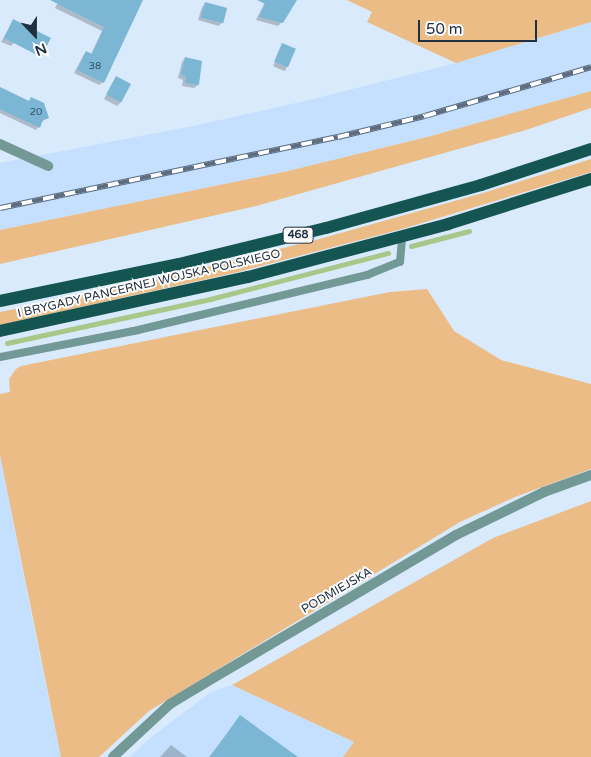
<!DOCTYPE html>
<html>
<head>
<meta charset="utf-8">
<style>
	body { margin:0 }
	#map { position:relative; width:591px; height:757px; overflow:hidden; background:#d9eafc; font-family:"Varela Round",sans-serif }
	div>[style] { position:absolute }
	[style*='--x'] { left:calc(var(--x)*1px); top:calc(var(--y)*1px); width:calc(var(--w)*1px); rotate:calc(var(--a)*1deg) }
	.built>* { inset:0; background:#c4e0fe }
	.green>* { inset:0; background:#ebbc86 }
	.shadow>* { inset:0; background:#0003; transform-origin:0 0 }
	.stream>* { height:5px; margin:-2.5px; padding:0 2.5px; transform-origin:2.5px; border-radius:2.5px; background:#a7c889 }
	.building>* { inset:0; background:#7bb7d5; transform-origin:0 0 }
	.lane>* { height:8px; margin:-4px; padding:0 4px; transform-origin:4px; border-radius:4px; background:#739996 }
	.street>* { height:10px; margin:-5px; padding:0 5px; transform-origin:5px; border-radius:5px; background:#739996 }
	.primary>* { height:12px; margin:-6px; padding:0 6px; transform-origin:6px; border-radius:6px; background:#145552 }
	.rail>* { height:5.5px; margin-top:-2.75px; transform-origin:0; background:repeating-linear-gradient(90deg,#fff 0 11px,#5d6d7f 0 22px); box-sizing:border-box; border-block:1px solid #5d6d7f }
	span { translate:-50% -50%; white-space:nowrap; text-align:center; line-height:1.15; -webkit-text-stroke:4px #fff; paint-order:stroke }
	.number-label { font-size:10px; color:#375266 }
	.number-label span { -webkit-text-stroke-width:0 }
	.shield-label span { padding:1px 4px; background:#fff; border:1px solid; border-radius:4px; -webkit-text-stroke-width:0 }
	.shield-label { font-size:11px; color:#203041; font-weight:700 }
	.street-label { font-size:12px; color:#203041 }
	.north { position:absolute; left:10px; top:10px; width:50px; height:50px; -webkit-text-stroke:4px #fff; paint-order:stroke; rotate:158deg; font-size:14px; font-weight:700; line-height:20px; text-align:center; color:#203041 }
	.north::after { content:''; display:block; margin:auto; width:18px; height:22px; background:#203041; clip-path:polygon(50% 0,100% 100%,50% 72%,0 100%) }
	.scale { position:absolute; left:418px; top:20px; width:119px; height:22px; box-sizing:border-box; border:2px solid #203041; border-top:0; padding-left:6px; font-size:15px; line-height:18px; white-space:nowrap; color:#203041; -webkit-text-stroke:4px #fff; paint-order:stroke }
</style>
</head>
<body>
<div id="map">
	<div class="built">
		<i style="clip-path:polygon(591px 22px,591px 91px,431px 136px,288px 171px,0 230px,0 163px,193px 126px,305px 101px,456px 63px)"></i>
		<i style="clip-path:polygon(0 455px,34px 628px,61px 757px,0 757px)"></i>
		<i style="clip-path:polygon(232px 685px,354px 742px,343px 757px,130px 757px,150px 738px,211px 692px)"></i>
	</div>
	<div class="green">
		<i style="clip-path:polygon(347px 0,591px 0,591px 22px,456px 63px,367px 22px,372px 12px)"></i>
		<i style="clip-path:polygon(591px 91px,591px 108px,526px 130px,256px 206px,0 264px,0 230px,288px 171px,431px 136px)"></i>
		<i style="clip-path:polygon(591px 159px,591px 172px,402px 229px,234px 273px,0 325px,0 312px,146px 282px,316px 240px,483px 193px)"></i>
		<i style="clip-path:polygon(427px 289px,454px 331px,501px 360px,591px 384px,591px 469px,515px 497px,460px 522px,149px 711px,99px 757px,61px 757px,0 455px,0 394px,10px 392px,9px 379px,16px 369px,21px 366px,390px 292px)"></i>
		<i style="clip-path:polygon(591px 501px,591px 757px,343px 757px,354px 742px,232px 685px,493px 538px)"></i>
	</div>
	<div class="shadow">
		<i style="clip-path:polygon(59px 0,136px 0,103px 82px,99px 85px,74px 73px,83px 56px,86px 52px,91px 54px,102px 31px,55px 8px)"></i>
		<i style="clip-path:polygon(266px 0,287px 0,282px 22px,278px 26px,256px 20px)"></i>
		<i style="clip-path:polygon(206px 3px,222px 22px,219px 26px,198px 20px,202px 7px)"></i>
		<i style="clip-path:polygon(13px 21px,15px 42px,11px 46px,1px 42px)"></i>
		<i style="left:282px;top:45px;width:13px;height:23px;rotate:23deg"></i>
		<i style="clip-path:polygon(185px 58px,198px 85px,194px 88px,182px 86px,183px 80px,178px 78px,182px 62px)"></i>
		<i style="clip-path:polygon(116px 78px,121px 102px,117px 106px,104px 99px)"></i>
		<i style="clip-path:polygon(0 88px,28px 102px,32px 98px,48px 118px,41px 122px,36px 130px,0 113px)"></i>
		<i style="clip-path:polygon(240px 717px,296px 757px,209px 757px)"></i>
		<i style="clip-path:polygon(171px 745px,187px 757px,160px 757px)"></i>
	</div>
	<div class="stream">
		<i style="--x:411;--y:246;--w:60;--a:-14.5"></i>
		<i style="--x:7;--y:343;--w:208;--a:-12.2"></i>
		<i style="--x:210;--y:299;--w:184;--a:-14.5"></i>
	</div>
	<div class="building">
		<i style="clip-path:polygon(50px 0,143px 0,104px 83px,77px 70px,86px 51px,92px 54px,104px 27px)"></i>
		<i style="clip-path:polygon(257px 0,297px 0,283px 23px,259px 17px,265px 4px)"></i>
		<i style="left:205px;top:2px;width:23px;height:16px;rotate:15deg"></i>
		<i style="clip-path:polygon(13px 19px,51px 38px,43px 53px,37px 50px,35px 54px,4px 38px)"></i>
		<i style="left:282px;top:43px;width:15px;height:20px;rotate:23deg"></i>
		<i style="clip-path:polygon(185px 57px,202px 61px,199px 85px,185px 83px,186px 76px,181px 75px)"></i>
		<i style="left:116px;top:76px;width:17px;height:21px;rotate:28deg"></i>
		<i style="clip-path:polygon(0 87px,29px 101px,31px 97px,44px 103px,49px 118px,43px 120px,40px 128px,0 109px)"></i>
		<i style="clip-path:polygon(240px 715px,298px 757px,210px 757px)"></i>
	</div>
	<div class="lane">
		<i style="--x:0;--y:357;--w:136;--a:-11"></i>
		<i style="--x:134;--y:331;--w:240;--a:-13.5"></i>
		<i style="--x:367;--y:275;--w:35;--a:-22"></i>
		<i style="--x:400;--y:262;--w:25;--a:-85"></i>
	</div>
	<div class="street">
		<i style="--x:0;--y:144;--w:53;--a:24.6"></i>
		<i style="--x:113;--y:757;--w:78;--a:-42.9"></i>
		<i style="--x:170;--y:704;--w:52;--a:-31"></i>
		<i style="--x:215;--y:677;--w:280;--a:-30.5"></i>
		<i style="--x:456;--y:535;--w:98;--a:-26"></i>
		<i style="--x:544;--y:492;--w:50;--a:-19.9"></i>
	</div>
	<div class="primary">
		<i style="--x:0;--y:301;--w:183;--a:-11.7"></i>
		<i style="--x:179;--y:264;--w:151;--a:-13.8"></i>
		<i style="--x:326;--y:228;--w:161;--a:-15.5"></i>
		<i style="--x:481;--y:185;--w:116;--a:-18.1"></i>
		<i style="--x:0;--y:331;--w:254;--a:-12.3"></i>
		<i style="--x:248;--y:277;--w:207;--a:-14.8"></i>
		<i style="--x:448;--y:224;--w:150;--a:-17.5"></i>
	</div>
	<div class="rail">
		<i style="--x:0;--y:208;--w:345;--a:-11.9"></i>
		<i style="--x:338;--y:137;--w:89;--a:-13.6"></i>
		<i style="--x:425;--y:116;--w:173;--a:-16.4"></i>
	</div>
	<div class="number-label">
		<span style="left:95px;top:67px">38</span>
		<span style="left:36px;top:113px">20</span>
	</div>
	<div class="shield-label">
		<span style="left:298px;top:235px">468</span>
	</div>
	<div class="street-label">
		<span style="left:149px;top:284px;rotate:-13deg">I BRYGADY PANCERNEJ WOJSKA POLSKIEGO</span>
		<span style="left:337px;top:591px;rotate:-30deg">PODMIEJSKA</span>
	</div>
	<div class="north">N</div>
	<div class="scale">50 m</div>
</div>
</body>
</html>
